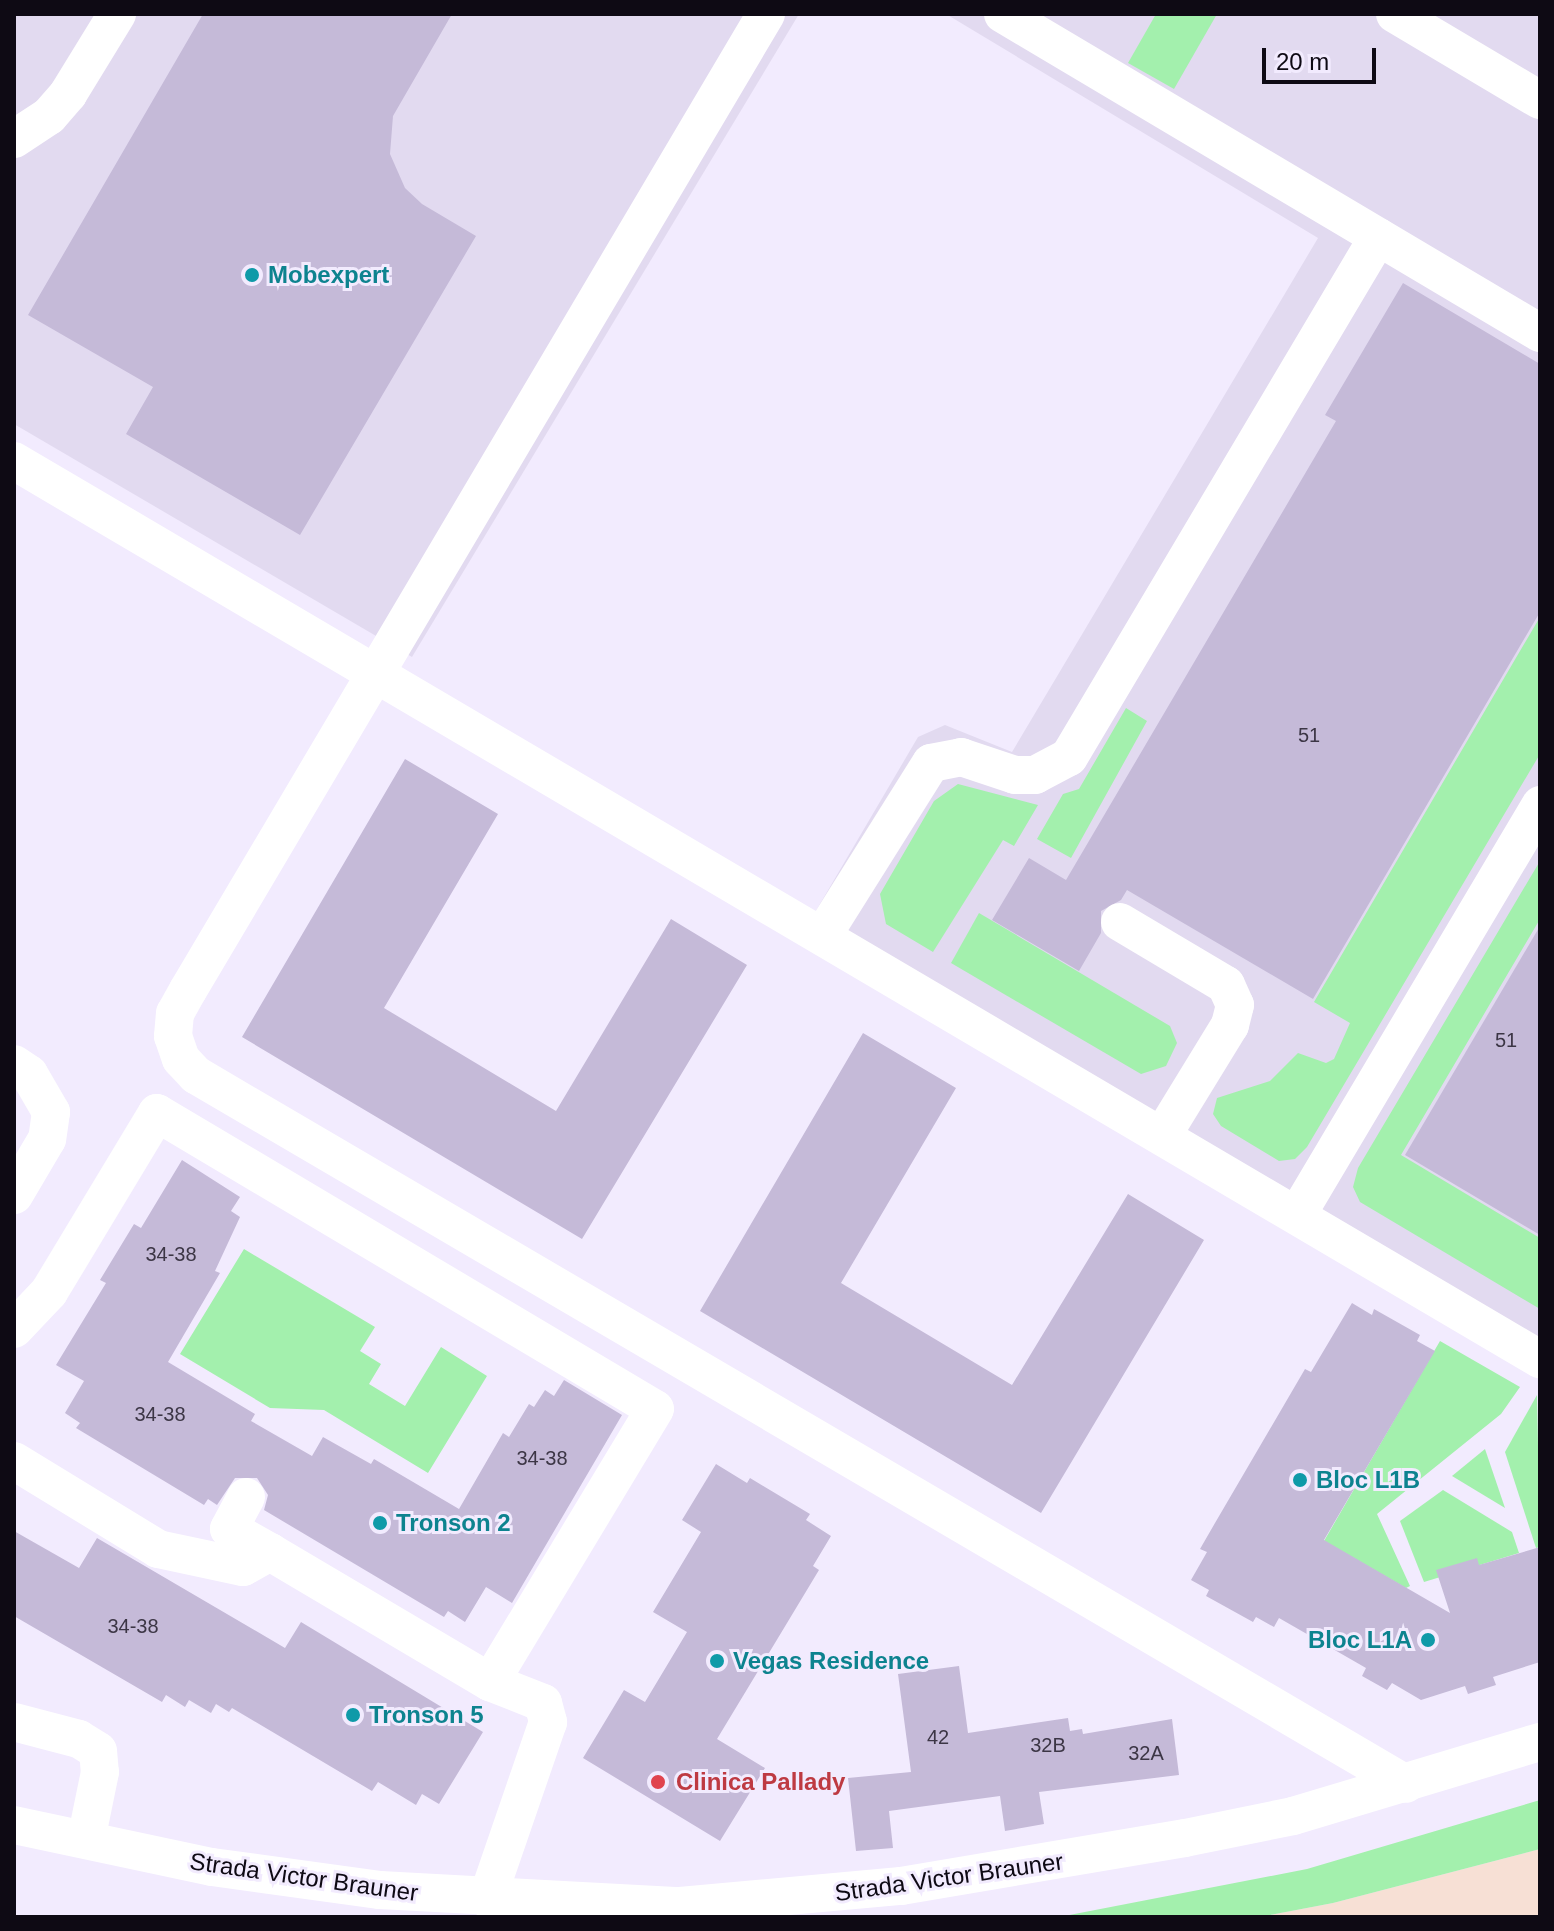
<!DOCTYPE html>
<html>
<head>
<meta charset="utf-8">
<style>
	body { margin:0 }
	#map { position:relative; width:1554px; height:1931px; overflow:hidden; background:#f2ebfe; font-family:Helvetica,sans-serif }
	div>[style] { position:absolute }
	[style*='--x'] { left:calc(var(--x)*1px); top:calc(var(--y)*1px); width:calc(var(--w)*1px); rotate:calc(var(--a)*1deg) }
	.built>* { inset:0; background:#e2daf0 }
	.industrial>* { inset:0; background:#f7e0d5 }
	.green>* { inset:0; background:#a3f0ad }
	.building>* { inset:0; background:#c5bad8 }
	.minor>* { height:38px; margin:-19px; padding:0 19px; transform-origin:19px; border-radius:19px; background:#fff }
	.dots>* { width:22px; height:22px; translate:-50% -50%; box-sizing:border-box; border:4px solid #f2ebfe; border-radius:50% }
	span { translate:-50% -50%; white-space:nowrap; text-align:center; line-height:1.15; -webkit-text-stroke:6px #f2ebfe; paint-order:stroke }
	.number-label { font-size:20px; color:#3c3645 }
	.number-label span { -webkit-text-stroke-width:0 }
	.culture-label { font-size:24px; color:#0d838f; font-weight:700 }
	.left { translate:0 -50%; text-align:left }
	.right { translate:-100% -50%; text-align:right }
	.health-label { font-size:24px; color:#be3a42; font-weight:700 }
	.street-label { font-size:24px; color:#0e0a14 }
	.frame { position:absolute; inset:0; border:16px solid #0e0a14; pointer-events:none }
	.scale { position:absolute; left:1262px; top:48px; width:114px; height:36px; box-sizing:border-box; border:4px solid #0e0a14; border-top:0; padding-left:10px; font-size:24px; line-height:28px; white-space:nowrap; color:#0e0a14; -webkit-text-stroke:6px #f2ebfe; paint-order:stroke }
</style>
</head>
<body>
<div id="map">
	<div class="built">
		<i style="clip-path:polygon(14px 14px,799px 14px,412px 657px,14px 424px)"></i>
		<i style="clip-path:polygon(946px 14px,1540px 14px,1540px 1359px,807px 926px,918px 737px,945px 725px,1012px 752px,1318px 238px)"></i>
	</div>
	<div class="industrial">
		<i style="clip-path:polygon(1540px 1849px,1540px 1917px,1260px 1917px,1333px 1903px)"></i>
	</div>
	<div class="green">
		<i style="clip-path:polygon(1156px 14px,1217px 14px,1174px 89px,1128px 63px)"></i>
		<i style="clip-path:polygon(1540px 617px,1540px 754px,1307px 1147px,1295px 1159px,1279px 1161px,1221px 1126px,1213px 1114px,1217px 1098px,1270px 1081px,1298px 1053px,1326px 1063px,1334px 1059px,1350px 1023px,1314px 1002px)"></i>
		<i style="clip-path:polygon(1126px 708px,1147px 721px,1071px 858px,1037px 839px,1063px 794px,1079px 789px)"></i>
		<i style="clip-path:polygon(958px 784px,1038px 805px,1014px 846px,1003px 840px,933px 952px,886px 924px,880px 894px,934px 801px)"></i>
		<i style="clip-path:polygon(1540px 861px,1540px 919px,1401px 1155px,1540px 1238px,1540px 1309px,1360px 1202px,1353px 1187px,1358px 1168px)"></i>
		<i style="clip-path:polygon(979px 913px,1170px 1026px,1177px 1043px,1166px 1066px,1141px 1074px,951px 963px)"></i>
		<i style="clip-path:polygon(244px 1249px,375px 1327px,360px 1351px,381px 1364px,369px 1384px,405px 1406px,441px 1347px,487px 1376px,428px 1473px,324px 1410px,270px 1408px,180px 1354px)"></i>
		<i style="clip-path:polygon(1440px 1341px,1520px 1387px,1501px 1414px,1377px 1514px,1410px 1586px,1406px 1588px,1324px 1541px)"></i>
		<i style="clip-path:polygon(1537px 1395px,1540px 1547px,1536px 1548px,1505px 1452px)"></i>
		<i style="clip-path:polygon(1485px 1449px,1505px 1508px,1452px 1476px)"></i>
		<i style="clip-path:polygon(1443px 1490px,1512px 1532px,1519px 1553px,1424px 1582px,1400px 1521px)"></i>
		<i style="clip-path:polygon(1540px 1800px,1540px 1849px,1333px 1903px,1260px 1917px,1059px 1917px,1307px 1869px)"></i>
	</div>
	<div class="building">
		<i style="clip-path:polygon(203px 14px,452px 14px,393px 116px,390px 154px,405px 188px,422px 204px,476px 236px,300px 535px,126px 434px,153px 387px,28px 315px)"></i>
		<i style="clip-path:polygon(1403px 283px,1540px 364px,1540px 612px,1313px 999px,1127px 890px,1121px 900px,1101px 911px,1101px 933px,1079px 971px,992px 920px,1029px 858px,1066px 880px,1336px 421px,1325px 415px)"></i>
		<i style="clip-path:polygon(405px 759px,498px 814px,384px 1008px,556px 1111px,671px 919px,747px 965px,582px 1239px,242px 1037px)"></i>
		<i style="clip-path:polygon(1540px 926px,1540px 1235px,1405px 1155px)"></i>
		<i style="clip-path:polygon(863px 1033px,956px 1088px,841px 1283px,1012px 1385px,1128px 1194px,1204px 1240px,1041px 1513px,700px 1311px)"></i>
		<i style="clip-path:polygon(182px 1160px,240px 1197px,231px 1211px,240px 1217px,215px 1271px,220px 1273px,168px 1362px,255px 1414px,251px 1421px,312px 1456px,323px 1437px,371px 1464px,374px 1459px,459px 1509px,503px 1433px,509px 1437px,529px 1404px,534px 1407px,545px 1390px,554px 1396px,564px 1380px,622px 1415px,512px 1603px,486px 1587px,465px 1622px,448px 1611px,444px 1617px,264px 1510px,268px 1495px,257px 1478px,235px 1478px,217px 1505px,208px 1499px,204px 1505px,76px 1428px,80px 1423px,65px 1413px,84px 1381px,56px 1365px,106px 1283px,100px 1280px,134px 1224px,141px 1228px)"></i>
		<i style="clip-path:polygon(1352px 1303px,1372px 1315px,1374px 1309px,1420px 1335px,1417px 1341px,1435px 1351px,1324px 1540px,1450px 1613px,1436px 1570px,1477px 1558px,1479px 1565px,1540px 1547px,1540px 1662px,1493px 1677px,1496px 1685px,1468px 1694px,1465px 1686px,1421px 1700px,1392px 1683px,1387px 1690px,1362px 1676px,1366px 1668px,1279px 1618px,1274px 1627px,1256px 1617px,1253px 1622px,1206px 1596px,1209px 1590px,1191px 1580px,1207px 1552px,1200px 1549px,1215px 1523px,1305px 1369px,1311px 1372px)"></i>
		<i style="clip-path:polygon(716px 1464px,747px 1483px,750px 1478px,810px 1514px,806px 1520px,831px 1536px,813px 1566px,819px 1570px,717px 1739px,765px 1768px,720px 1841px,583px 1758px,624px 1690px,645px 1702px,687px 1632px,653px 1612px,701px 1532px,682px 1520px)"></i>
		<i style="clip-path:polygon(14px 1531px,79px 1568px,97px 1538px,285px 1648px,301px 1622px,483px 1732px,439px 1804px,422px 1794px,416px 1805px,378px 1782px,372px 1791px,232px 1708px,229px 1712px,216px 1704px,211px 1713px,189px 1700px,185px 1707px,166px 1695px,162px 1702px,14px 1616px)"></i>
		<i style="clip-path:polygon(959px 1666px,968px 1733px,1068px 1718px,1070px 1731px,1082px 1729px,1083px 1734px,1172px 1719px,1179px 1775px,1039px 1792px,1044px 1824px,1005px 1831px,1000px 1796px,889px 1811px,893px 1848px,856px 1851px,848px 1778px,911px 1772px,898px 1674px)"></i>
	</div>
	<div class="minor">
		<i style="--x:766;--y:14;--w:1134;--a:120.63"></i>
		<i style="--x:188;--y:990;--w:26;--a:119"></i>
		<i style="--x:175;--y:1013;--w:23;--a:95"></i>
		<i style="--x:173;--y:1036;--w:24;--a:71"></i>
		<i style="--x:181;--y:1059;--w:22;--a:47"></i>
		<i style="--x:196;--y:1075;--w:1402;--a:30.37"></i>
		<i style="--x:1003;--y:14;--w:625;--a:30.71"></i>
		<i style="--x:1395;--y:14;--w:169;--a:30.7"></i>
		<i style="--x:14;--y:139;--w:42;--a:-33.3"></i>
		<i style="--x:49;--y:116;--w:29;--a:-49"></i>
		<i style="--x:68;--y:94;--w:94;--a:-58.5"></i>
		<i style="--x:14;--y:461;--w:1771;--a:30.48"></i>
		<i style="--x:1120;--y:922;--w:123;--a:30.7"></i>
		<i style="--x:1226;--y:985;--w:22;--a:66"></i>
		<i style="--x:1235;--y:1005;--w:21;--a:104"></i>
		<i style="--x:1230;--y:1025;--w:130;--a:121.5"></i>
		<i style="--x:823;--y:935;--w:203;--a:-57.9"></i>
		<i style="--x:931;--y:763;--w:31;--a:-11"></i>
		<i style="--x:961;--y:757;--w:57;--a:18.4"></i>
		<i style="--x:1015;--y:775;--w:20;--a:0"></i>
		<i style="--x:1035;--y:775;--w:38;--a:-28"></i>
		<i style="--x:1069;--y:757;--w:605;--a:-59.28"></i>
		<i style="--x:14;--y:1064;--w:18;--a:34"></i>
		<i style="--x:29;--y:1074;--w:44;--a:59.9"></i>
		<i style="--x:51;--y:1112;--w:27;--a:98"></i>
		<i style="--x:47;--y:1139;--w:65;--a:120.5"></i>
		<i style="--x:1297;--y:1215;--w:477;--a:-59.3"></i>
		<i style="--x:14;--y:1329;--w:51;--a:-46.6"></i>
		<i style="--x:49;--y:1292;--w:209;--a:-58.9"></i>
		<i style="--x:157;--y:1113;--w:579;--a:30.73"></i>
		<i style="--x:655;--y:1409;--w:319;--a:121.1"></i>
		<i style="--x:490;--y:1682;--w:57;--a:21.6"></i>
		<i style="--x:543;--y:1703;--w:20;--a:75"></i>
		<i style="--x:548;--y:1722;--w:187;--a:109"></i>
		<i style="--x:14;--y:1461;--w:169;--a:31.4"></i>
		<i style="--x:158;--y:1549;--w:87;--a:12"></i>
		<i style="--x:243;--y:1567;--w:31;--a:-29"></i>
		<i style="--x:270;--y:1552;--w:256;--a:30.6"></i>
		<i style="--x:246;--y:1497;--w:36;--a:118"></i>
		<i style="--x:229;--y:1529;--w:47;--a:29.3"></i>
		<i style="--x:14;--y:1722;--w:67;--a:14.7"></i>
		<i style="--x:79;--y:1739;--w:22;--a:32"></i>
		<i style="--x:98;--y:1751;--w:21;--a:85"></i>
		<i style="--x:100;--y:1772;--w:69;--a:101.6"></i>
		<i style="--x:14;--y:1825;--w:202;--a:12"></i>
		<i style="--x:212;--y:1867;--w:170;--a:7.8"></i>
		<i style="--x:380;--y:1890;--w:300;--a:3.1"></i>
		<i style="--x:680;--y:1906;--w:222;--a:-5.2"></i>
		<i style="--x:901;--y:1886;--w:288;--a:-9.6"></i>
		<i style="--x:1185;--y:1838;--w:110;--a:-11.5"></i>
		<i style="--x:1293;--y:1816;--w:258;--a:-16.7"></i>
	</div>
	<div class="dots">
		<i style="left:252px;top:275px;background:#0f9aa8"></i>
		<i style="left:1300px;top:1480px;background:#0f9aa8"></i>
		<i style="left:380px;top:1523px;background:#0f9aa8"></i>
		<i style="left:1428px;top:1640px;background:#0f9aa8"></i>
		<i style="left:717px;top:1661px;background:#0f9aa8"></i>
		<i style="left:353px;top:1715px;background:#0f9aa8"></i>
		<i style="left:658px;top:1782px;background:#e0444e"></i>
	</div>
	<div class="number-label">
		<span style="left:1309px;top:735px">51</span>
		<span style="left:1506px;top:1040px">51</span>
		<span style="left:171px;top:1254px">34-38</span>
		<span style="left:160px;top:1414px">34-38</span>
		<span style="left:542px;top:1458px">34-38</span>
		<span style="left:133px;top:1626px">34-38</span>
		<span style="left:938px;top:1737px">42</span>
		<span style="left:1048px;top:1745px">32B</span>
		<span style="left:1146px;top:1753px">32A</span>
	</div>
	<div class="culture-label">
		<span class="left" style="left:268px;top:275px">Mobexpert</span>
		<span class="left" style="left:1316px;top:1480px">Bloc L1B</span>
		<span class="left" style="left:396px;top:1523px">Tronson 2</span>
		<span class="right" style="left:1412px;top:1640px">Bloc L1A</span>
		<span class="left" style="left:733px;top:1661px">Vegas Residence</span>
		<span class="left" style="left:369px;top:1715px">Tronson 5</span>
	</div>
	<div class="health-label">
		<span class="left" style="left:676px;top:1782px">Clinica Pallady</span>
	</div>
	<div class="street-label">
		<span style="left:304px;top:1877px;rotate:8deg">Strada Victor Brauner</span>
		<span style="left:949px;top:1877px;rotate:-8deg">Strada Victor Brauner</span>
	</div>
	<div class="frame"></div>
	<div class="scale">20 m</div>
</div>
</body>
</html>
